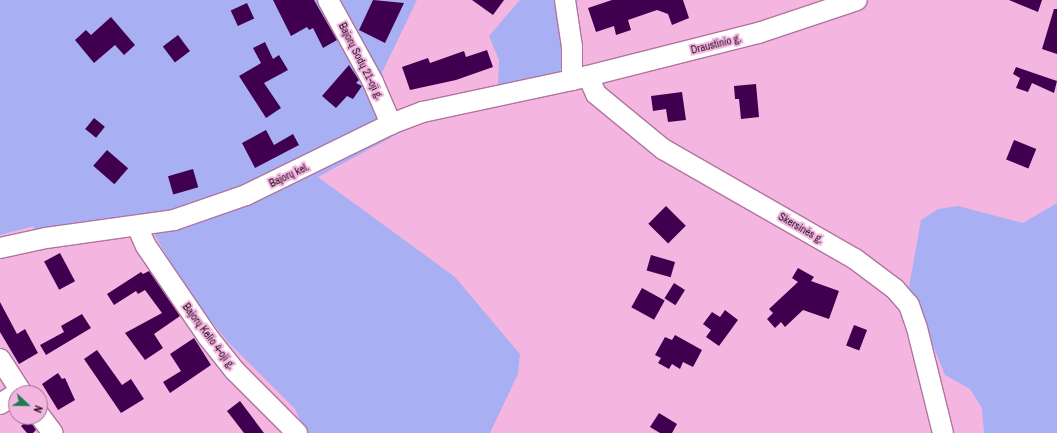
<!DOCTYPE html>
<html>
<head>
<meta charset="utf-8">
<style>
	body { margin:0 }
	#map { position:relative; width:1057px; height:433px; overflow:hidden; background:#f4b6e0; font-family:"Archivo Narrow",sans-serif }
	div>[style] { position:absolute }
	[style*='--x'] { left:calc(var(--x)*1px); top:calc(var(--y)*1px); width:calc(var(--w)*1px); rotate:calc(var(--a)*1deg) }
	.green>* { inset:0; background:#a8b0f3 }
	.building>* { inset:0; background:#40004f; transform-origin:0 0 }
	.roads { filter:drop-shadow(1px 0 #af759e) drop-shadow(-1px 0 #af759e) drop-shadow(0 1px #af759e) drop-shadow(0 -1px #af759e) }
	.minor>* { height:20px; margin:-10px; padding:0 10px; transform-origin:10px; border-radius:10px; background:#fff }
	span { translate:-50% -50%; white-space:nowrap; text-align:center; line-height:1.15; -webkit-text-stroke:4px #f4b6e0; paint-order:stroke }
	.street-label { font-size:11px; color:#200a1a }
	.north { position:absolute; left:8px; top:385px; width:40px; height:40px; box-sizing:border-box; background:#f4b6e0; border:1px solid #9f7191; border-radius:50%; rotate:112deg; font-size:11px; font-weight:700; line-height:16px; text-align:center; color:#200a1a }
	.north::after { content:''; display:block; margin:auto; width:14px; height:18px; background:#1e7a50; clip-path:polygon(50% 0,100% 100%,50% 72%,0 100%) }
</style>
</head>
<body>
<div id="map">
	<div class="green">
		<i style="clip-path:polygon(0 0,417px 0,378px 81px,401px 132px,318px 177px,455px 277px,520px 354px,518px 374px,490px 433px,306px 433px,295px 409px,229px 343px,189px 294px,154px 234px,33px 249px,34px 226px,0 235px)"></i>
		<i style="clip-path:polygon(520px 0,558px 0,565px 61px,558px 75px,517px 85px,498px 85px,499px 60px,489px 36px)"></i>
		<i style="clip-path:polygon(1057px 203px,1057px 433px,984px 433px,982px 408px,970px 389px,945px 375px,909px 287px,921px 220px,938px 209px,958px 206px,1023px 223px)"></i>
	</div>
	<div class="building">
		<i style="clip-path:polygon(273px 0,314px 0,337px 40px,323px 48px,313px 28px,309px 30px,307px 27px,291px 36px)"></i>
		<i style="clip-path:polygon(373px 0,404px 3px,385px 43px,359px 30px)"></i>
		<i style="clip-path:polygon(472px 0,504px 0,493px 15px)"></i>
		<i style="clip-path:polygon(612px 0,683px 0,689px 18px,672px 25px,668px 14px,657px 10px,628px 20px,631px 30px,616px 35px,614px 26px,596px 32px,588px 8px)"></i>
		<i style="clip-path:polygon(1009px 0,1042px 0,1038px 12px)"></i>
		<i style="left:247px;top:3px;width:17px;height:18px;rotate:65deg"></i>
		<i style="clip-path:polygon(1054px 9px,1057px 9px,1057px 54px,1042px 49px)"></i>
		<i style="clip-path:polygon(111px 17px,135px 45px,124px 55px,115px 45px,94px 63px,75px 40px,86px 30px,91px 35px)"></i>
		<i style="left:178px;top:35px;width:20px;height:19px;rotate:53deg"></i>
		<i style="clip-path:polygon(265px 42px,273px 59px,279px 55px,288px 70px,264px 83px,281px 108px,266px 118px,239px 76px,261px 63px,253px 48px)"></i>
		<i style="clip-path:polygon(487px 50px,493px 67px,456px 80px,410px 90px,402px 67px,428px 58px,430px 63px,464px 51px,466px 57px)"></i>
		<i style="clip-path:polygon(349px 65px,359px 80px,356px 83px,362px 86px,353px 99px,347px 96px,336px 108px,322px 96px)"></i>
		<i style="clip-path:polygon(1016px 67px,1057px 81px,1054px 93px,1032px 83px,1028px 92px,1016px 88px,1020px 78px,1013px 74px)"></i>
		<i style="clip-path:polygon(756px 84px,759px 117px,741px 119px,739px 99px,735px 99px,734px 86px)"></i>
		<i style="clip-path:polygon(682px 92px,686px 120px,668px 122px,666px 109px,653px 111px,651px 96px)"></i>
		<i style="left:94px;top:118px;width:14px;height:14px;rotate:39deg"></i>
		<i style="clip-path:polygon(266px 130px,274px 145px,293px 134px,299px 145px,255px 168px,242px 143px)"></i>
		<i style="left:1014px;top:140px;width:24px;height:21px;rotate:22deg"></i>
		<i style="left:107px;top:150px;width:28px;height:21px;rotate:41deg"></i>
		<i style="left:193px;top:169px;width:19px;height:26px;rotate:74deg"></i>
		<i style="left:666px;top:206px;width:28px;height:25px;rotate:45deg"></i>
		<i style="left:60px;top:253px;width:32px;height:18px;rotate:62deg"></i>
		<i style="left:651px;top:255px;width:25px;height:16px;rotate:16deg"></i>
		<i style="clip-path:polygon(798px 268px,814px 277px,811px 281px,839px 291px,829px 319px,803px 310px,785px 327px,781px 322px,775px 328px,767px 319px,773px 313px,769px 309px,798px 282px,792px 278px)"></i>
		<i style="clip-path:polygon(149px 271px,180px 316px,154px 334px,163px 348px,145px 360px,125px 333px,162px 313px,145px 290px,138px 294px,136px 291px,114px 305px,107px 294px,141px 272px,143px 274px)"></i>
		<i style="left:674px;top:283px;width:13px;height:18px;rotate:32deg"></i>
		<i style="left:642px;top:288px;width:26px;height:22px;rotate:29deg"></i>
		<i style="clip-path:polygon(0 302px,17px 334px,25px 329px,38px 353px,19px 364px,0 332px)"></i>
		<i style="clip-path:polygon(725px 310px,738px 320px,719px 346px,706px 337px,711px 330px,703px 324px,712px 312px,720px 317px)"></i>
		<i style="clip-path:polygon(82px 314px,91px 328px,46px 355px,40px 345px,64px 332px,61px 326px)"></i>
		<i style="left:854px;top:325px;width:14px;height:22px;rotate:21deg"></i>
		<i style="clip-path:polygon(675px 335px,702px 350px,693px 367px,683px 362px,680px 369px,672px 364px,669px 369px,658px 363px,661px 358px,655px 355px,665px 337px,672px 340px)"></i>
		<i style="clip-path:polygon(194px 338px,211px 365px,170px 393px,163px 382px,181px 371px,170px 354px)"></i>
		<i style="clip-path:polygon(97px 350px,122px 385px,131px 379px,144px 399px,121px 413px,84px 359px)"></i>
		<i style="clip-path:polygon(58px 373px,62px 379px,65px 378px,75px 400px,58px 410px,42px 384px)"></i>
		<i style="clip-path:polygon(240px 401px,264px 433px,244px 433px,227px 411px)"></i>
		<i style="clip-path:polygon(659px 413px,677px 424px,672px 433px,660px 433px,650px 427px)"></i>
		<i style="clip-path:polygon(29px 419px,36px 430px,33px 433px,27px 433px,21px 426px)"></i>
	</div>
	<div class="roads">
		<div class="minor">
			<i style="--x:328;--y:0;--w:94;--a:61.2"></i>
			<i style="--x:373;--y:82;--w:46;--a:66.8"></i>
			<i style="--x:565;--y:0;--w:48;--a:81.5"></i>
			<i style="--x:572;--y:47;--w:33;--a:90"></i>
			<i style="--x:588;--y:76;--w:20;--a:66"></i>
			<i style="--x:596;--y:94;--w:87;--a:39.4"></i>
			<i style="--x:663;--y:149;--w:221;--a:29.8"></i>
			<i style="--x:855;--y:259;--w:50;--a:36.9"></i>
			<i style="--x:895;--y:289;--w:21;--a:49"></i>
			<i style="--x:909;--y:305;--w:24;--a:71"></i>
			<i style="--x:917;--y:328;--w:108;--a:76.1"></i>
			<i style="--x:137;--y:226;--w:22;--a:66"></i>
			<i style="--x:146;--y:246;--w:110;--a:55.7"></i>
			<i style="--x:208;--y:337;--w:43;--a:51.5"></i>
			<i style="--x:235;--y:371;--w:88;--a:45"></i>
			<i style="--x:0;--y:248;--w:47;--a:-12.3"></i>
			<i style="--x:46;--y:238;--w:129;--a:-8"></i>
			<i style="--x:174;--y:220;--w:76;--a:-19.1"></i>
			<i style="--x:246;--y:195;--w:161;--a:-26.1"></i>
			<i style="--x:391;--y:124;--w:34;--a:-21"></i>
			<i style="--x:423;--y:112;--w:152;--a:-12.1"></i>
			<i style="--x:572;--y:80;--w:192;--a:-14.2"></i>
			<i style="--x:758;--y:33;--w:104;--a:-18.4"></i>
			<i style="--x:0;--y:359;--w:40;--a:57.1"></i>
			<i style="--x:0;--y:404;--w:19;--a:-32"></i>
			<i style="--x:40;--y:416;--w:21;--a:53"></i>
		</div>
	</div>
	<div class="street-label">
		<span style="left:716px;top:44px;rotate:-14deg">Draustinio g.</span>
		<span style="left:361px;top:61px;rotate:63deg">Bajorų Sodų 21-oji g.</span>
		<span style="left:289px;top:175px;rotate:-25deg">Bajorų kel.</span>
		<span style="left:801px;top:228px;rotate:30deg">Skersinės g.</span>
		<span style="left:209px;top:336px;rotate:53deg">Bajorų Kelio 4-oji g.</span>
	</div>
	<div class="north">N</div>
</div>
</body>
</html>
